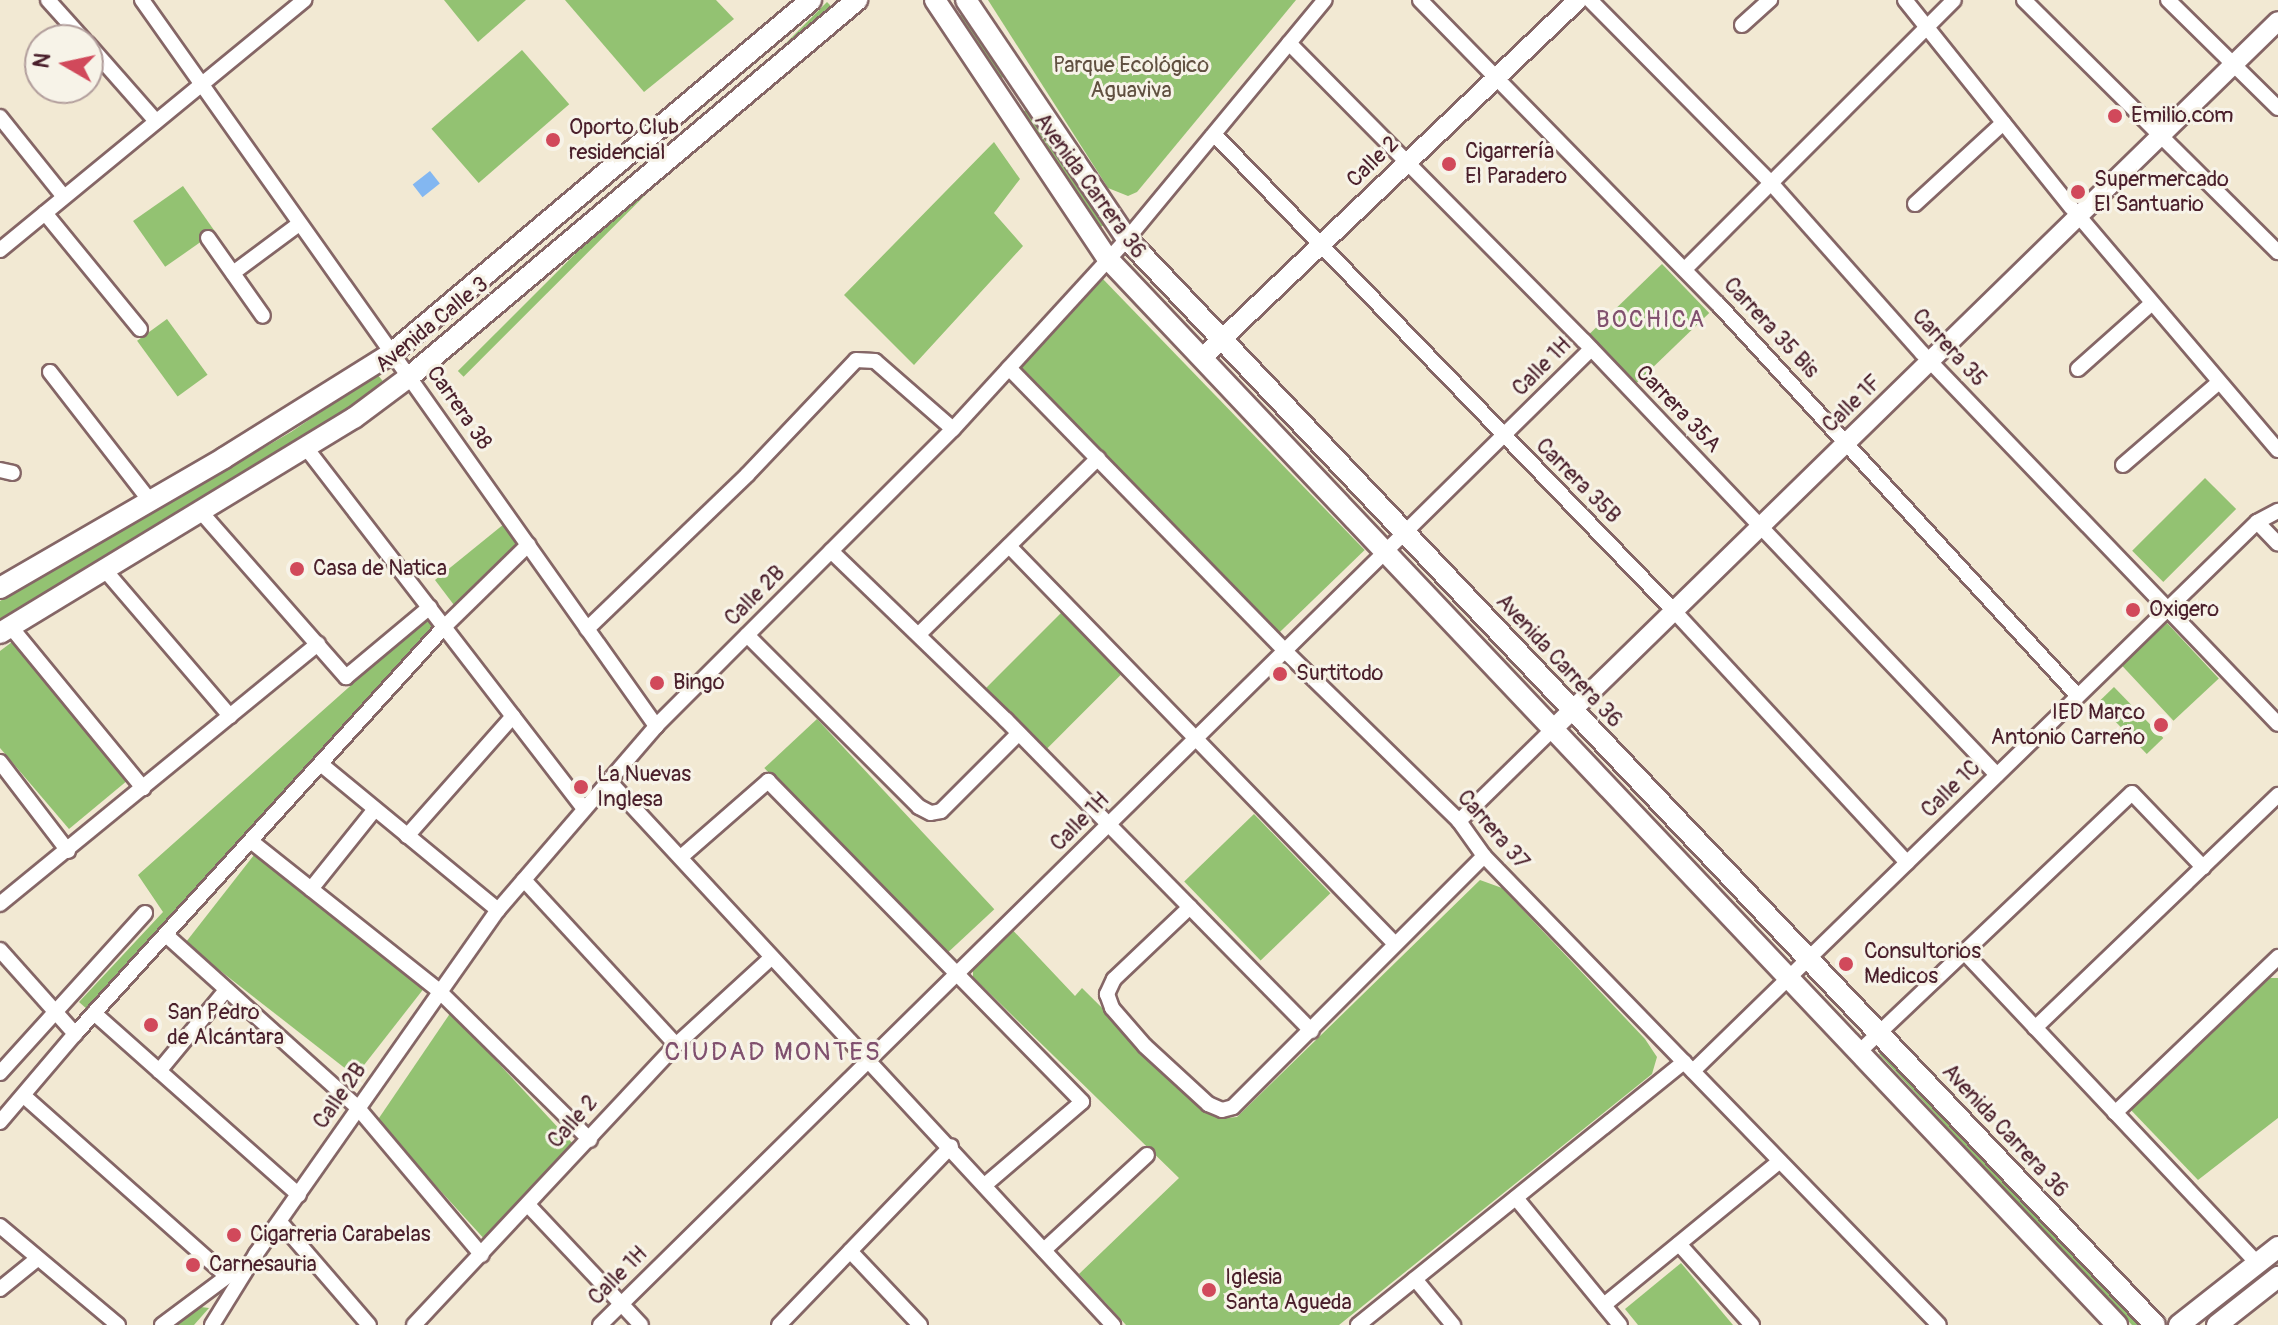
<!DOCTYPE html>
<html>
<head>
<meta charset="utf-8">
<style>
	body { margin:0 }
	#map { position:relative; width:2278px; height:1325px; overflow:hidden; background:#f2e9d3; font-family:Pangolin,sans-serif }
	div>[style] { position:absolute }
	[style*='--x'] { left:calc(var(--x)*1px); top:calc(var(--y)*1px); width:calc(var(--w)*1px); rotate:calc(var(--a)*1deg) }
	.green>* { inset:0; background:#93c272; transform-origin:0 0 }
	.water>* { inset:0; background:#83b7f1; transform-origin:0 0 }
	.roads { filter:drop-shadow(2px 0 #856666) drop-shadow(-2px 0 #856666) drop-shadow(0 2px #856666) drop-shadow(0 -2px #856666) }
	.minor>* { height:14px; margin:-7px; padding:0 7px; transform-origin:7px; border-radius:7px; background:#fff }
	.tertiary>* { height:18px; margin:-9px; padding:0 9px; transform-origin:9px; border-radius:9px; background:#fff }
	.secondary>* { height:20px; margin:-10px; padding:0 10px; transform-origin:10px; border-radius:10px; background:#fff }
	.dots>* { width:22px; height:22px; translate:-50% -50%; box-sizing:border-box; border:4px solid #f7f3e8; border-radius:50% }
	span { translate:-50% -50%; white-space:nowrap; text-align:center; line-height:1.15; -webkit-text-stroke:6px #f7f3e8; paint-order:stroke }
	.park-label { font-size:22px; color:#605040 }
	.poi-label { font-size:22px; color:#4a1f2b }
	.left { translate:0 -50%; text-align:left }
	.right { translate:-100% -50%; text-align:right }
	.street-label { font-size:22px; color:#4a1f2b }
	.neighbourhood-label { font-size:24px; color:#80506e; letter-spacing:2px }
	.quarter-label { font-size:26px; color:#80506e; letter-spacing:2px }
	.north { position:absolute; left:24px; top:24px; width:80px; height:80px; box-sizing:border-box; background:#f7f3e8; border:2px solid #b29e9c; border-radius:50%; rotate:279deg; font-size:22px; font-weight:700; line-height:32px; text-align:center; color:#4a1f2b }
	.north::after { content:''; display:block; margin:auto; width:28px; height:36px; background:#d1495b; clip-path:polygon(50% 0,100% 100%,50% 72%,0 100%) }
</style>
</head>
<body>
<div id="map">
	<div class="green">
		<i style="clip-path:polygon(444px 0,526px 0,478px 42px)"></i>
		<i style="clip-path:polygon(565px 0,716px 0,734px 19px,644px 92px)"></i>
		<i style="clip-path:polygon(988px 0,1296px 0,1137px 192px,1128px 196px,1108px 188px)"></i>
		<i style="left:827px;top:2px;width:8px;height:522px;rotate:45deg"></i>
		<i style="left:964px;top:13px;width:75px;height:8px;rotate:57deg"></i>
		<i style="left:522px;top:50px;width:72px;height:120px;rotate:49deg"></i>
		<i style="left:1027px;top:109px;width:139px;height:11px;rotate:56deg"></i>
		<i style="clip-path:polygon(994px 142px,1020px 179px,994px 213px,1023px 246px,914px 365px,844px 295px)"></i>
		<i style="left:183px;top:186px;width:56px;height:61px;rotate:55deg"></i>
		<i style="left:1662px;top:264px;width:68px;height:102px;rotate:46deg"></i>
		<i style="left:1100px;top:276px;width:381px;height:120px;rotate:46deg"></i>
		<i style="left:167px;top:319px;width:69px;height:37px;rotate:54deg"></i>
		<i style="clip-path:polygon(377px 374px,386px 385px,302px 443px,0 621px,0 601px,291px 432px)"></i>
		<i style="left:2205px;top:478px;width:44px;height:103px;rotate:45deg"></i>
		<i style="clip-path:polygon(504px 524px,518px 543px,457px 609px,435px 580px)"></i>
		<i style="left:1064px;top:610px;width:86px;height:112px;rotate:45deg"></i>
		<i style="clip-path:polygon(430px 615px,440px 623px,88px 1010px,79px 1002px,163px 912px,138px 875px)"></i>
		<i style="left:2167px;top:623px;width:76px;height:62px;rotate:47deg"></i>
		<i style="clip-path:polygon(12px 642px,128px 780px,69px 829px,0 748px,0 651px)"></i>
		<i style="left:2114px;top:687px;width:71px;height:23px;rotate:46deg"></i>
		<i style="left:817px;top:719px;width:260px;height:72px;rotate:47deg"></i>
		<i style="left:1254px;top:814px;width:110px;height:97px;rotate:46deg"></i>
		<i style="left:254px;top:855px;width:216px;height:112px;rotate:38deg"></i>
		<i style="clip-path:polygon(1480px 880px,1502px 888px,1645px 1039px,1657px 1057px,1652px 1074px,1339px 1325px,1126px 1325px,1079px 1274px,1179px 1178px,973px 977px,973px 961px,1007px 924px,1075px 996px,1082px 988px,1208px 1113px,1226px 1118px,1237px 1117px)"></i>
		<i style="clip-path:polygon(2270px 978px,2278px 978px,2278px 1118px,2198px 1180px,2129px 1108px)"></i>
		<i style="clip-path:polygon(451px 1012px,575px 1146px,487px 1242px,377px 1121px)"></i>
		<i style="clip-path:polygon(1884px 1050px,2142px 1325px,2132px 1325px,1879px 1054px)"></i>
		<i style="clip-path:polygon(1681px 1263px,1733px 1325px,1638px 1325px,1625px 1309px)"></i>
		<i style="clip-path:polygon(201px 1307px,209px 1308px,194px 1325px,176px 1325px)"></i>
	</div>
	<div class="water">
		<i style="left:430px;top:171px;width:16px;height:22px;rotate:52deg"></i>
	</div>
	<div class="roads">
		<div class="minor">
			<i style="--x:48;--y:0;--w:54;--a:48"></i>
			<i style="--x:142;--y:0;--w:890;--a:54.7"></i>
			<i style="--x:1420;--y:0;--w:426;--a:45.6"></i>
			<i style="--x:1718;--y:304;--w:532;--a:47.44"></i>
			<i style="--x:1590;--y:0;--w:257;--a:45.3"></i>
			<i style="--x:1771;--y:183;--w:227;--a:48.4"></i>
			<i style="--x:1922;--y:353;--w:514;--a:46.18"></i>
			<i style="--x:1905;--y:0;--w:265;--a:51.3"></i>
			<i style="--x:2071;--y:207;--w:319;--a:49.6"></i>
			<i style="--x:2024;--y:0;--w:358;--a:44.8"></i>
			<i style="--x:2168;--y:0;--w:154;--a:44.5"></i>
			<i style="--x:1742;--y:25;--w:38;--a:-42"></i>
			<i style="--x:1289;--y:43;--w:419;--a:45.3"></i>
			<i style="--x:1584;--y:341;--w:599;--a:46.42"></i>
			<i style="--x:88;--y:44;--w:103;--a:48.6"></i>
			<i style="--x:0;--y:117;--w:102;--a:51.3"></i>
			<i style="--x:1214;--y:134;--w:663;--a:46.04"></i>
			<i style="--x:1674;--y:611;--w:343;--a:47.2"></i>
			<i style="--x:1915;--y:204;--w:120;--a:-42.6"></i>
			<i style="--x:45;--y:213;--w:150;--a:50.7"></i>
			<i style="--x:208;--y:238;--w:95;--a:54.8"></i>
			<i style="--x:0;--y:250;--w:394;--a:-39.4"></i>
			<i style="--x:1685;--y:269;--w:380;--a:-45"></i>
			<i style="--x:233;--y:273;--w:82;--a:-36.6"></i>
			<i style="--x:1009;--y:368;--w:395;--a:45.7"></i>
			<i style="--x:1285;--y:651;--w:243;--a:44.3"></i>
			<i style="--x:1459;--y:821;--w:43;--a:54.5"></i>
			<i style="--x:1484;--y:856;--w:653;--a:45.87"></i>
			<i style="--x:2078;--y:369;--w:99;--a:-41.7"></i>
			<i style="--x:50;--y:372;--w:165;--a:52.2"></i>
			<i style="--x:307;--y:449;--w:454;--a:52.4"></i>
			<i style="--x:2123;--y:465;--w:127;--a:-40.8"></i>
			<i style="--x:0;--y:470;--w:13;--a:13"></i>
			<i style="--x:201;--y:512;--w:220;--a:48.7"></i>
			<i style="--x:346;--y:677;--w:109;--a:-39.8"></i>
			<i style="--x:2257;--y:522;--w:30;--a:46"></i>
			<i style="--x:1009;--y:546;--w:554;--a:45.88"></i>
			<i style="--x:831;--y:551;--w:243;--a:44"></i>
			<i style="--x:1006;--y:720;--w:436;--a:45.5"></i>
			<i style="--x:104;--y:569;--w:194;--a:49.4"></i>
			<i style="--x:10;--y:626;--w:210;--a:50.6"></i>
			<i style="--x:587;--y:629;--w:222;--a:-43.9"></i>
			<i style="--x:747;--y:475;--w:158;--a:-46.5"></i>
			<i style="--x:856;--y:360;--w:19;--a:3"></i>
			<i style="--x:875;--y:361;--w:103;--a:41.1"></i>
			<i style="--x:919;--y:634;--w:251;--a:-44.5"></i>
			<i style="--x:747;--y:635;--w:243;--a:45"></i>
			<i style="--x:919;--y:807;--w:13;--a:27"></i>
			<i style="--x:931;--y:813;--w:10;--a:-11"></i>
			<i style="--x:941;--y:811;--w:110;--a:-45"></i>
			<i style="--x:0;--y:762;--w:112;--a:52.6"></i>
			<i style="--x:322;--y:765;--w:228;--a:39.5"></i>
			<i style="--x:609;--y:781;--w:742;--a:47.19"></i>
			<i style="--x:1459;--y:821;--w:132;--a:-44.4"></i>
			<i style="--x:407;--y:836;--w:160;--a:-48.5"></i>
			<i style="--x:252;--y:842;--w:239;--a:38.5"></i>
			<i style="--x:439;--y:991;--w:212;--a:44.6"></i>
			<i style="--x:681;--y:857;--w:116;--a:-41.1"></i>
			<i style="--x:768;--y:781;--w:449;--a:45.6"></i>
			<i style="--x:1082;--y:1102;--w:126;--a:139.5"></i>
			<i style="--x:524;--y:880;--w:224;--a:47.3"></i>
			<i style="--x:311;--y:889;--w:102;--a:-51.3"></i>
			<i style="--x:0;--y:904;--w:411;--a:-39.3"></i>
			<i style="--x:1190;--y:907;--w:105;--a:136.5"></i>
			<i style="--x:1114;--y:979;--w:17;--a:115"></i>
			<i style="--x:1107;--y:994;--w:15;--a:70"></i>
			<i style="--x:1112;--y:1008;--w:50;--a:49"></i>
			<i style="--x:1145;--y:1046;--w:86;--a:42.6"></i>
			<i style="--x:1208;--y:1104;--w:15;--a:23"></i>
			<i style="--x:1222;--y:1110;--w:11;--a:-15"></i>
			<i style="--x:1233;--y:1107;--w:355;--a:-45"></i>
			<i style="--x:166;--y:935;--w:258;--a:42"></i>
			<i style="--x:358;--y:1108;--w:192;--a:49.9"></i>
			<i style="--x:0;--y:950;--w:113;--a:48.2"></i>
			<i style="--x:1964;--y:952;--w:427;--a:46.7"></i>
			<i style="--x:94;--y:1013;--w:274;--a:41.6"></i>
			<i style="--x:2035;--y:1028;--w:337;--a:-43.8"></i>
			<i style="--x:1859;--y:1052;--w:376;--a:-43.5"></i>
			<i style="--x:2132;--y:793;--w:103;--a:46.2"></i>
			<i style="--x:159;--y:1071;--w:105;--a:-50.4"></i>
			<i style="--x:1693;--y:1071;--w:787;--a:-44.23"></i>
			<i style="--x:2257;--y:522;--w:24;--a:-28"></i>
			<i style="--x:0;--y:1073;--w:216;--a:-47.8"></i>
			<i style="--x:24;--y:1096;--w:271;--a:41.6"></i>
			<i style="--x:2115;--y:1113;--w:226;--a:-43.7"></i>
			<i style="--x:0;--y:1122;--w:116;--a:-49.6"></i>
			<i style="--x:75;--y:1034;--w:552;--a:-47.79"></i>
			<i style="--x:446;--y:625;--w:115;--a:-44.3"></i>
			<i style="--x:1516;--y:1198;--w:164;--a:50.7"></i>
			<i style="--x:529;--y:1206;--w:163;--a:46.7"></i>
			<i style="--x:280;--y:1222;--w:136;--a:49.2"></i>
			<i style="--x:0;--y:1226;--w:154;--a:40"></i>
			<i style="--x:1679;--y:1244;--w:109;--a:48"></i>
			<i style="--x:1044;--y:1250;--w:140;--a:-42.7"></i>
			<i style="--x:850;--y:1251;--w:102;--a:46.6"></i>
			<i style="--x:1415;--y:1279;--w:60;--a:50.4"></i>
			<i style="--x:0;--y:1289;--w:48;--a:-39"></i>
			<i style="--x:1604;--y:1305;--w:227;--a:-39.3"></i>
			<i style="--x:162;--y:1325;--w:89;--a:-36.7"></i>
			<i style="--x:212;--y:1325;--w:84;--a:-58.2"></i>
			<i style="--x:256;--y:1254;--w:421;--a:-54.9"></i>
			<i style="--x:498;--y:910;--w:243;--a:-49.3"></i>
			<i style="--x:656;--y:726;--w:420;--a:-45"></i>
			<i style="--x:953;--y:429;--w:258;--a:-47.5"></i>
			<i style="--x:1127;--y:239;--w:310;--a:-50.4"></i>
			<i style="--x:414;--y:1325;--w:383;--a:-46.9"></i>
			<i style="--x:676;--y:1045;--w:130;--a:-42.5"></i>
			<i style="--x:600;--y:1325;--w:1391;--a:-44.56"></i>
			<i style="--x:779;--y:1325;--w:248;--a:-46.1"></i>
			<i style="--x:1358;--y:1325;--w:419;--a:-38.9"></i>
		</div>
		<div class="tertiary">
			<i style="--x:1202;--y:358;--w:519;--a:-43.6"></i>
			<i style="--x:1553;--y:729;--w:1013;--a:-44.32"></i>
		</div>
		<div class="secondary">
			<i style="--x:935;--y:0;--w:311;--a:56.3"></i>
			<i style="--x:1108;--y:259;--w:1468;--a:46.57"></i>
			<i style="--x:966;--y:0;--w:288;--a:56"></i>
			<i style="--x:1127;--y:239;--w:1495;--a:46.57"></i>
			<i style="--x:0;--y:588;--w:259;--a:-30.1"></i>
			<i style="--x:224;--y:458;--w:198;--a:-32"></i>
			<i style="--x:392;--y:353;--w:548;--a:-40.11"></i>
			<i style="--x:0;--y:633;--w:414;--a:-31.3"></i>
			<i style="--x:354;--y:418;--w:69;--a:-36.7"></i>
			<i style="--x:409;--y:377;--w:586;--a:-40.08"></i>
			<i style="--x:2179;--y:1325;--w:126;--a:-38.2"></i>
			<i style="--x:2217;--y:1325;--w:78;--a:-38.2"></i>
		</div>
	</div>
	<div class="dots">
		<i style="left:2115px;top:116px;background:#d1495b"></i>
		<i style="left:553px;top:140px;background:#d1495b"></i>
		<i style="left:1449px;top:164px;background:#d1495b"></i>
		<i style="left:2078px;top:192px;background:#d1495b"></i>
		<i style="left:297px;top:569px;background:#d1495b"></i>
		<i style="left:2133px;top:610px;background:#d1495b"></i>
		<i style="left:1280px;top:674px;background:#d1495b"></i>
		<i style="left:657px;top:683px;background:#d1495b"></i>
		<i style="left:2161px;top:725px;background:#d1495b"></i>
		<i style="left:581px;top:787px;background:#d1495b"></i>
		<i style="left:1846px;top:964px;background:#d1495b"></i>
		<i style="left:151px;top:1025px;background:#d1495b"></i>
		<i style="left:234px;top:1235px;background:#d1495b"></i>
		<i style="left:193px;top:1265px;background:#d1495b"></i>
		<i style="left:1209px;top:1290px;background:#d1495b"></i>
	</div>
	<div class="park-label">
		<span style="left:1131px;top:78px">Parque Ecológico<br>Aguaviva</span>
	</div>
	<div class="poi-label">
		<span class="left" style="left:2131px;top:116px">Emilio.com</span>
		<span class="left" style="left:569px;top:140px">Oporto Club<br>residencial</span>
		<span class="left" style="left:1465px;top:164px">Cigarrería<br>El Paradero</span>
		<span class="left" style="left:2094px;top:192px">Supermercado<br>El Santuario</span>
		<span class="left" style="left:313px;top:569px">Casa de Natica</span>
		<span class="left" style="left:2149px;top:610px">Oxigero</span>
		<span class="left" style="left:1296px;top:674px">Surtitodo</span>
		<span class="left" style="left:673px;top:683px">Bingo</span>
		<span class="right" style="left:2145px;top:725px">IED Marco<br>Antonio Carreño</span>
		<span class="left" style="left:597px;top:787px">La Nuevas<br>Inglesa</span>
		<span class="left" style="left:1864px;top:964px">Consultorios<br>Medicos</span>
		<span class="left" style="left:167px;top:1025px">San Pedro<br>de Alcántara</span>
		<span class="left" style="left:250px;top:1235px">Cigarreria Carabelas</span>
		<span class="left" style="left:209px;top:1265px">Carnesauria</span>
		<span class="left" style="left:1225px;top:1290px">Iglesia<br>Santa Agueda</span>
	</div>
	<div class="street-label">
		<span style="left:1373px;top:162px;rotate:-44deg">Calle 2</span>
		<span style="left:1090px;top:186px;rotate:54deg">Avenida Carrera 36</span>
		<span style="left:432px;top:325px;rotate:-39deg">Avenida Calle 3</span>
		<span style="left:1771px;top:328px;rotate:47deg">Carrera 35 Bis</span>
		<span style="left:1949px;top:348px;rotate:47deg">Carrera 35</span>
		<span style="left:1542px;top:367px;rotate:-45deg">Calle 1H</span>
		<span style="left:1852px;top:404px;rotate:-44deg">Calle 1F</span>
		<span style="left:459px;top:408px;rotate:55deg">Carrera 38</span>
		<span style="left:1678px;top:409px;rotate:46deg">Carrera 35A</span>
		<span style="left:1578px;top:481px;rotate:45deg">Carrera 35B</span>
		<span style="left:755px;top:596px;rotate:-45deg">Calle 2B</span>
		<span style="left:1559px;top:661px;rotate:47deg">Avenida Carrera 36</span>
		<span style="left:1951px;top:789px;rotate:-44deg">Calle 1C</span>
		<span style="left:1080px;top:822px;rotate:-45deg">Calle 1H</span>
		<span style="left:1493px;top:830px;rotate:49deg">Carrera 37</span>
		<span style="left:340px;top:1096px;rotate:-55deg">Calle 2B</span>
		<span style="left:573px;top:1122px;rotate:-48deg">Calle 2</span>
		<span style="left:2005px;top:1131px;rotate:47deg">Avenida Carrera 36</span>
		<span style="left:618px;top:1276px;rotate:-45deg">Calle 1H</span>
	</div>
	<div class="neighbourhood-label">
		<span style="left:1651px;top:320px">BOCHICA</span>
	</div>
	<div class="quarter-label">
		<span style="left:773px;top:1053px">CIUDAD MONTES</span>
	</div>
	<div class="north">N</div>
</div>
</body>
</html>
